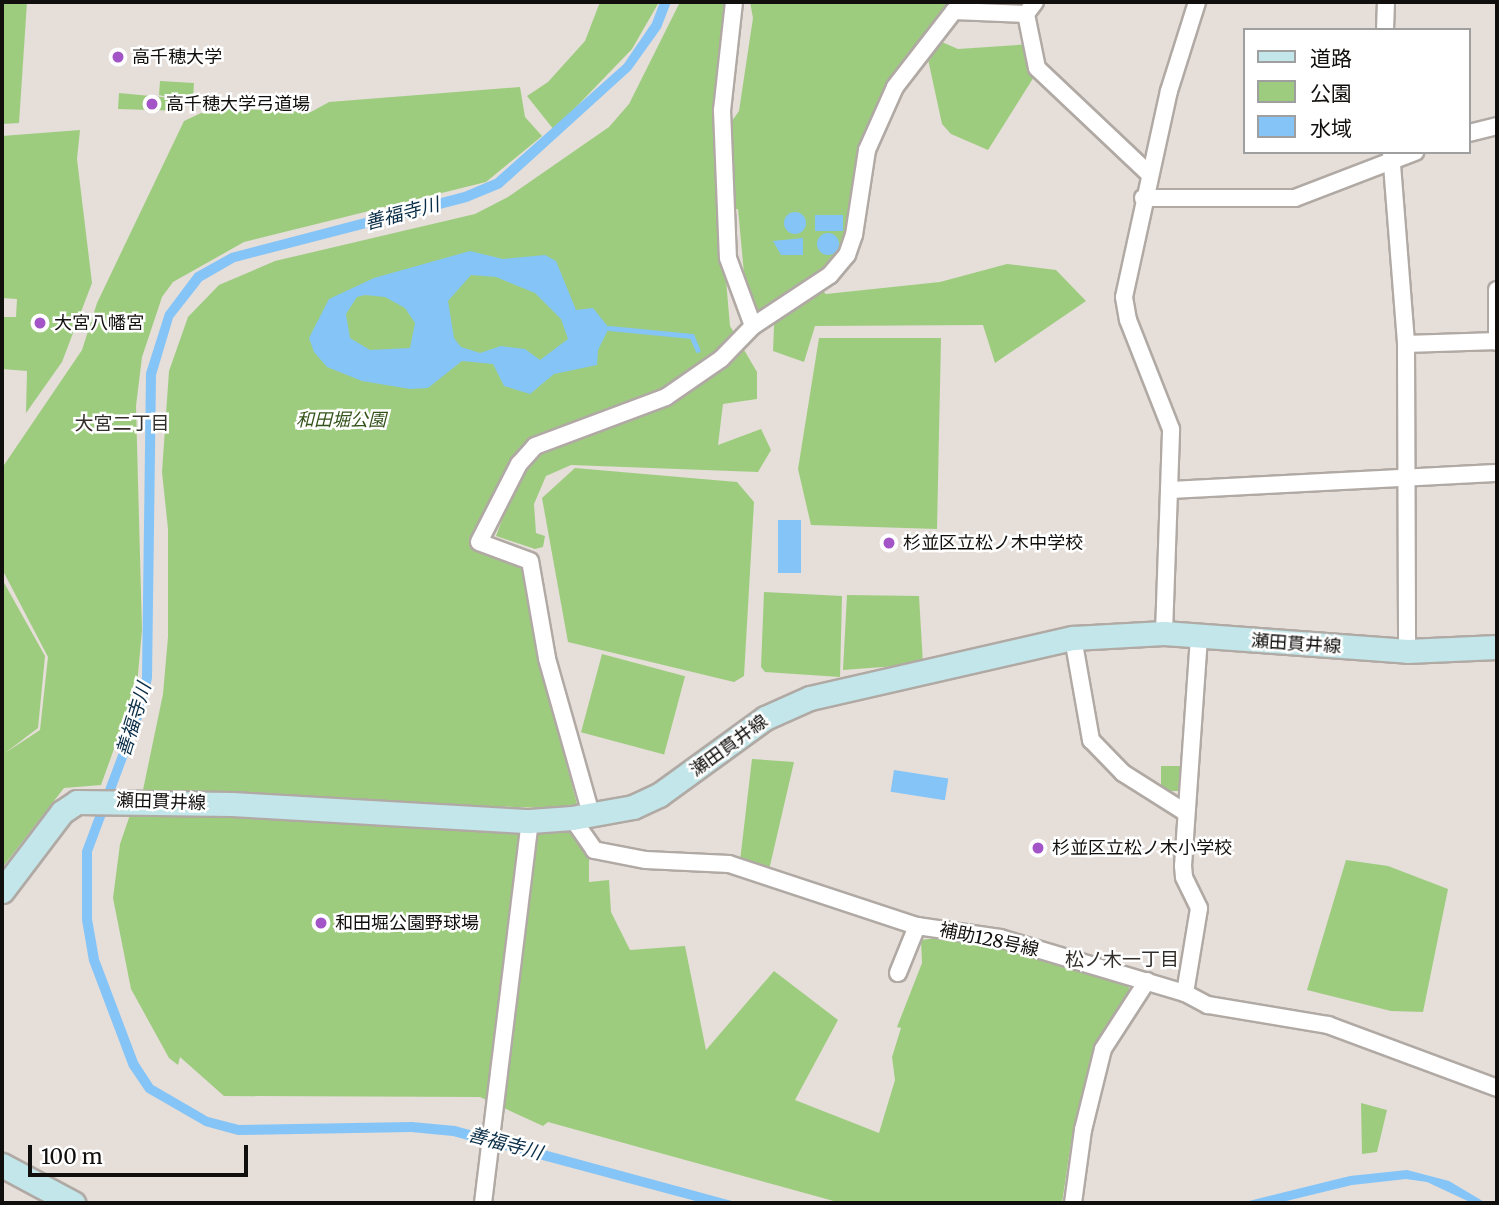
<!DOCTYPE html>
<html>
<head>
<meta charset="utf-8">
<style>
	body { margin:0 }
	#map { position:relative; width:1499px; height:1205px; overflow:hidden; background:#e5ded9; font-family:Merriweather,"Noto Sans JP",serif }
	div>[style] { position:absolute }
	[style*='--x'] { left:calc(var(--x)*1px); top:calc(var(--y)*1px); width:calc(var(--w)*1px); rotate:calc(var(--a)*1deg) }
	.green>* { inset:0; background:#9ecc7f; transform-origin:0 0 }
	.water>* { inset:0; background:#84c4f7; transform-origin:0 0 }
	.round { border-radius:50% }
	.stream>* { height:4.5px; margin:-2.25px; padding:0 2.25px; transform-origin:2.25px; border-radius:2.25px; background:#84c4f7 }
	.roads { filter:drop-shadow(2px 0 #b0a9a4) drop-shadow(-2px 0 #b0a9a4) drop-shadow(0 2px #b0a9a4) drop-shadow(0 -2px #b0a9a4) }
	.street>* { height:16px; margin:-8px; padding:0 8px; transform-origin:8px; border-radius:8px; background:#fff }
	.secondary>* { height:23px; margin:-11.5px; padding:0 11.5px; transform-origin:11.5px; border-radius:11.5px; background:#c2e6e9 }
	.dots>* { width:19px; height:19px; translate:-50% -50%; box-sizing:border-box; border:4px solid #fff; border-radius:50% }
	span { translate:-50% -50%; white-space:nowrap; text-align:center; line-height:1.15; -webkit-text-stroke:5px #fff; paint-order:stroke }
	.poi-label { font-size:18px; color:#110f0e }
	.left { translate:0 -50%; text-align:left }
	.park-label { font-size:18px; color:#34531b; font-style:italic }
	.street-label { font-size:18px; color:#110f0e }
	.water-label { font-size:19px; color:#0a2e47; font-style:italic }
	.neighbourhood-label { font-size:19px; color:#332e2a }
	.frame { position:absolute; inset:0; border:4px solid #110f0e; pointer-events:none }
	.legend { position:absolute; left:1243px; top:28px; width:228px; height:126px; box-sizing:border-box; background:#fff; border:2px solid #a09f9f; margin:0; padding:9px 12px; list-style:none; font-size:21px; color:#110f0e }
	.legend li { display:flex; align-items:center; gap:14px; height:35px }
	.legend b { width:35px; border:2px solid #a09f9f }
	.scale { position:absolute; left:28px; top:1145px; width:220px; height:32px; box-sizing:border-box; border:4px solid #110f0e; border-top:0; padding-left:9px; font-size:21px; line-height:24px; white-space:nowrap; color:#110f0e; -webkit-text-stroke:5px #fff; paint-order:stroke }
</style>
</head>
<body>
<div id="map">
	<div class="green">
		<i style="clip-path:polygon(2px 2px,27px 2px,19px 123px,2px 124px)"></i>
		<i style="clip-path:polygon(600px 2px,659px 2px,632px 49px,554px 130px,527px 96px,548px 82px,585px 41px)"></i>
		<i style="clip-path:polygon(680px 2px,728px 2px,729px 22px,721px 42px,716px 112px,718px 141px,739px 111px,753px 18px,750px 2px,954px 2px,887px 87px,849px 237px,836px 264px,813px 281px,826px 294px,940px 282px,1007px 264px,1056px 270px,1086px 301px,995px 363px,983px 325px,815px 326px,804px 362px,773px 351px,775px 302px,755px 316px,746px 295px,738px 209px,733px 210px,724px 257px,730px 326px,757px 372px,757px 399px,723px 404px,718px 445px,761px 429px,771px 450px,758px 472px,571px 465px,546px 476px,534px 504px,536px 533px,545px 536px,543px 547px,535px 549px,496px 536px,503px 517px,484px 513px,471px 544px,526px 567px,541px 669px,577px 804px,574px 809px,146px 794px,143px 790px,163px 694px,168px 637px,168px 529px,162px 472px,169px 371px,188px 317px,219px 285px,275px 261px,475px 214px,508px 197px,609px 127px,629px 104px)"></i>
		<i style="clip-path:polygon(935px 39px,958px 49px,1031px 44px,1037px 72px,988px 150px,951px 134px,942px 124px,926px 50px)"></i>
		<i style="clip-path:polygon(160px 81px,194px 83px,193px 98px,186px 100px,184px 111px,118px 109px,119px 93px,172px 98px,159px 95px)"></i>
		<i style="clip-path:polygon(520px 87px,525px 117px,542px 136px,486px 182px,244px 242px,173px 282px,162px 297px,142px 357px,136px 406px,142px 630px,137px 685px,101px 785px,64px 788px,2px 868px,2px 579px,45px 656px,38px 728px,5px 753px,40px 730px,48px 657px,2px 569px,2px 468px,82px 350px,97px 303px,184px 121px,212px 108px,311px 112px,329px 102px)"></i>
		<i style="clip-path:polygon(80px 130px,77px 159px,92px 283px,62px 362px,26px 413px,27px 371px,2px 369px,2px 317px,16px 317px,17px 299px,2px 298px,2px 136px)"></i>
		<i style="clip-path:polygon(819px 338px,941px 338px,937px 529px,811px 525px,798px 469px)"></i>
		<i style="clip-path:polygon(575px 468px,737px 482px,754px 502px,744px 676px,734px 682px,568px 642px,542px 498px)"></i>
		<i style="clip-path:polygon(764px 592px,842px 596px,840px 677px,765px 672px,761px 667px)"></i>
		<i style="clip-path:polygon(847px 595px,919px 596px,923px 664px,843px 670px)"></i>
		<i style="left:602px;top:654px;width:86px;height:81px;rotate:15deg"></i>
		<i style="clip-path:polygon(752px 759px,794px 762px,769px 870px,740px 861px)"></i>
		<i style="left:1161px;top:766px;width:20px;height:25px"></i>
		<i style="clip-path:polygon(132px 809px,144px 817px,190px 810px,522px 831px,516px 871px,528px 897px,537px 831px,573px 828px,589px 855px,589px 882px,609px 880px,611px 912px,630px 950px,685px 946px,706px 1050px,774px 971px,838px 1020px,795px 1100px,879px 1133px,895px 1080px,892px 1057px,901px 1028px,897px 1027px,922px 963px,921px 940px,944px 937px,1003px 948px,1128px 985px,1130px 992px,1096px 1041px,1072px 1136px,1062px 1203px,841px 1203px,548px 1122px,543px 1126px,480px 1097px,224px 1096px,180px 1057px,178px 1065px,169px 1058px,131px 989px,113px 898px,120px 844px)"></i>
		<i style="clip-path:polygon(1346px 860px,1388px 866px,1448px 889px,1423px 1012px,1391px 1011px,1307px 990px)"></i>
		<i style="clip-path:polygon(1361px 1103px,1387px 1110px,1377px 1152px,1362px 1154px)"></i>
	</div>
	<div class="water">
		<i style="clip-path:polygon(660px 2px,671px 2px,661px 28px,631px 70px,501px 188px,467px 202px,235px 262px,202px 281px,173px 318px,156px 375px,152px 678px,146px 707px,92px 852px,92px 919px,99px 959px,138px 1062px,153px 1085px,208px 1117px,239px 1125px,412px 1122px,455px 1126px,739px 1203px,703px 1203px,453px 1136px,411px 1132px,238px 1135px,205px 1126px,146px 1092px,129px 1067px,89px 961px,82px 920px,82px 851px,137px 704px,142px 677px,146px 373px,165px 313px,195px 273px,231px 253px,464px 192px,495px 179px,624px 64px,652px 23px)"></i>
		<i class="round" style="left:784px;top:212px;width:22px;height:22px"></i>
		<i style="left:815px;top:215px;width:28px;height:16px"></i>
		<i class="round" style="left:817px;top:233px;width:22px;height:22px"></i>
		<i style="clip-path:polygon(803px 238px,803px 255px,781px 255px,773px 241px)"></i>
		<i style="clip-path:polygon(evenodd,470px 251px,503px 259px,545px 255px,556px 261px,576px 310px,593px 308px,609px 328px,598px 350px,597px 365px,554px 374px,530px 394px,504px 386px,493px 364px,462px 361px,428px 388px,410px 389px,362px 381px,327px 367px,314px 352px,309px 338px,329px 299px,374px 278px,470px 251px,471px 275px,496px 277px,535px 293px,561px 319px,568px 339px,540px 360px,525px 349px,501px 346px,480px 353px,461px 347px,454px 338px,448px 301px,471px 275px,470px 251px,365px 295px,385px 297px,405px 308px,415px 323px,410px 348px,370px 350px,350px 338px,346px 314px,357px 297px,365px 295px)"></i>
		<i style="left:778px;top:520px;width:23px;height:53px"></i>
		<i style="left:894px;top:770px;width:55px;height:22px;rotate:9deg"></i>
		<i style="clip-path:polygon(1407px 1170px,1449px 1181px,1486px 1203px,1472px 1203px,1427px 1182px,1406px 1179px,1352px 1185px,1278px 1203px,1241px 1203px,1350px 1176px)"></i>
	</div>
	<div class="stream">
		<i style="--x:609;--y:328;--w:83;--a:5.5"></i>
		<i style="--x:692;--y:336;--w:15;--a:67"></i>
	</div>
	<div class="roads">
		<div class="street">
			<i style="--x:734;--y:2;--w:109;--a:96.3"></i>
			<i style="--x:722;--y:110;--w:148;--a:87.7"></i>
			<i style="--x:728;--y:258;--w:72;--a:69.8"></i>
			<i style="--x:1035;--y:2;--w:15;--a:127"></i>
			<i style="--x:1026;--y:14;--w:55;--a:78.5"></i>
			<i style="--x:1037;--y:68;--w:154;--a:43.4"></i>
			<i style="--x:1385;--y:30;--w:28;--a:-88"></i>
			<i style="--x:1469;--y:133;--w:29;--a:-14"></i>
			<i style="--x:1391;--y:152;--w:193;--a:85.5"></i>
			<i style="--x:1406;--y:344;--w:307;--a:89.8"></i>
			<i style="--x:1143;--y:198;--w:152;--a:0"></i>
			<i style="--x:1295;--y:198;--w:129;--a:-21"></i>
			<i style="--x:1497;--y:290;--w:52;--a:90"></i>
			<i style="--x:1406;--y:344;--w:91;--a:-1.9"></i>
			<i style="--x:1169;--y:490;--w:328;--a:-3"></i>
			<i style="--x:1164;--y:633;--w:204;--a:-88"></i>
			<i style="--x:1171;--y:429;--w:117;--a:-111.5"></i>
			<i style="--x:1128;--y:320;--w:23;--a:-100"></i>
			<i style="--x:1124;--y:297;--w:211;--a:-77.7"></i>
			<i style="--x:1169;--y:91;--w:93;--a:-72.5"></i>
			<i style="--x:1073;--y:638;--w:104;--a:80"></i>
			<i style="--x:1091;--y:740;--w:46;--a:45.9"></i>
			<i style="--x:1123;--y:773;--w:73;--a:32.2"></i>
			<i style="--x:591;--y:814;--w:162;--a:-105.8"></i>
			<i style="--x:547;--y:658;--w:98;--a:-99.9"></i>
			<i style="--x:530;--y:561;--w:54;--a:-159.6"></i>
			<i style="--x:479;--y:542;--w:88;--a:-62.9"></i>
			<i style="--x:519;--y:464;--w:24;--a:-48"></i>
			<i style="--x:535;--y:446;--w:140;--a:-20.5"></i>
			<i style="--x:666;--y:397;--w:67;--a:-34.6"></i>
			<i style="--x:721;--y:359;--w:46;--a:-45.9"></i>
			<i style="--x:753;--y:326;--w:92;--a:-33.5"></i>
			<i style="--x:830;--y:275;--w:26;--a:-50"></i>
			<i style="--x:847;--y:255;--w:21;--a:-71"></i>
			<i style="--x:854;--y:235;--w:86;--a:-81.3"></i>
			<i style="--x:867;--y:150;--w:69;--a:-66"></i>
			<i style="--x:895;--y:87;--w:96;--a:-52.2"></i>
			<i style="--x:954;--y:11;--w:72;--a:2.4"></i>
			<i style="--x:572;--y:818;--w:39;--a:55"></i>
			<i style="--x:594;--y:850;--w:53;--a:10.9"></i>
			<i style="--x:646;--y:860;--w:83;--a:2.8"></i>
			<i style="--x:729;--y:864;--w:198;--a:18.3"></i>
			<i style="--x:917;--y:926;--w:84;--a:8.2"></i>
			<i style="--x:1000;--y:938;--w:193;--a:16.6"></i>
			<i style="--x:1185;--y:993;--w:26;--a:28"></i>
			<i style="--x:1208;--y:1005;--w:122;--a:9.5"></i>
			<i style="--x:1328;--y:1025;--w:180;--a:20.4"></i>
			<i style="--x:898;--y:973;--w:51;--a:-68"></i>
			<i style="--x:1185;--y:993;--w:86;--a:-80.6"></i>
			<i style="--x:1199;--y:908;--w:34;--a:-116"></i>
			<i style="--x:1184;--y:877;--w:11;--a:-95"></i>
			<i style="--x:1183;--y:866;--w:229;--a:-86"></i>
			<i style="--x:483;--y:1203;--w:385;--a:-83"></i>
			<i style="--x:1073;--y:1203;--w:74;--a:-82.2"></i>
			<i style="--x:1083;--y:1130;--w:83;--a:-76.1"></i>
			<i style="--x:1103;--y:1049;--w:81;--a:-57.1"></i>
		</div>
		<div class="secondary">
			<i style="--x:2;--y:891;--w:99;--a:-52.8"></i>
			<i style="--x:62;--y:812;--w:18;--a:-34"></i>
			<i style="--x:77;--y:802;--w:155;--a:0.7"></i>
			<i style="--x:232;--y:804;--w:298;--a:3.3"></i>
			<i style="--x:530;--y:821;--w:42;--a:-4.1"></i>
			<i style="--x:572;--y:818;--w:62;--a:-10.2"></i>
			<i style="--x:633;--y:807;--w:29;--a:-25"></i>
			<i style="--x:659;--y:795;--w:131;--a:-36"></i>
			<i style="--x:765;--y:718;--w:49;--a:-24"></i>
			<i style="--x:810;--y:698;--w:270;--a:-12.9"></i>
			<i style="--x:1073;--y:638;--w:91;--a:-3.1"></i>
			<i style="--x:1164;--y:633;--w:244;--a:4.2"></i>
			<i style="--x:1407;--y:651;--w:90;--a:-2.5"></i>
			<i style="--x:2;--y:1165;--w:81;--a:28.2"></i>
		</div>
	</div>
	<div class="dots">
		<i style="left:118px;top:57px;background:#a355c7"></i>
		<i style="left:152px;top:104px;background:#a355c7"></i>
		<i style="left:40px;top:323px;background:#a355c7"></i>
		<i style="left:889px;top:543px;background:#a355c7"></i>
		<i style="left:1038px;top:848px;background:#a355c7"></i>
		<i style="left:321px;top:923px;background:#a355c7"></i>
	</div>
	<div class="poi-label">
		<span class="left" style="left:132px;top:57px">高千穂大学</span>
		<span class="left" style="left:166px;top:104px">高千穂大学弓道場</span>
		<span class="left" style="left:54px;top:323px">大宮八幡宮</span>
		<span class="left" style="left:903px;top:543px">杉並区立松ノ木中学校</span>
		<span class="left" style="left:1052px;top:848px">杉並区立松ノ木小学校</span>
		<span class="left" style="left:335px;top:923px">和田堀公園野球場</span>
	</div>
	<div class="park-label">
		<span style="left:341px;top:420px">和田堀公園</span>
	</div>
	<div class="street-label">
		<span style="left:1296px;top:644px;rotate:4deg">瀬田貫井線</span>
		<span style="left:729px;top:746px;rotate:-36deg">瀬田貫井線</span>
		<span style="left:161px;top:802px;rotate:2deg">瀬田貫井線</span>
		<span style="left:989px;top:940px;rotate:12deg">補助128号線</span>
	</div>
	<div class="water-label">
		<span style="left:402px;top:214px;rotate:-15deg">善福寺川</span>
		<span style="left:134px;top:720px;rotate:-73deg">善福寺川</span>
		<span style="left:505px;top:1144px;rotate:15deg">善福寺川</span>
	</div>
	<div class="neighbourhood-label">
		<span style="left:122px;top:424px">大宮二丁目</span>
		<span style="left:1122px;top:960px">松ノ木一丁目</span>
	</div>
	<div class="frame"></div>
	<ul class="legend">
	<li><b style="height:9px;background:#c2e6e9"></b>道路</li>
	<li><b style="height:19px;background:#9ecc7f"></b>公園</li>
	<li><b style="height:19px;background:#84c4f7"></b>水域</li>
	</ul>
	<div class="scale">100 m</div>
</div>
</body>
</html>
